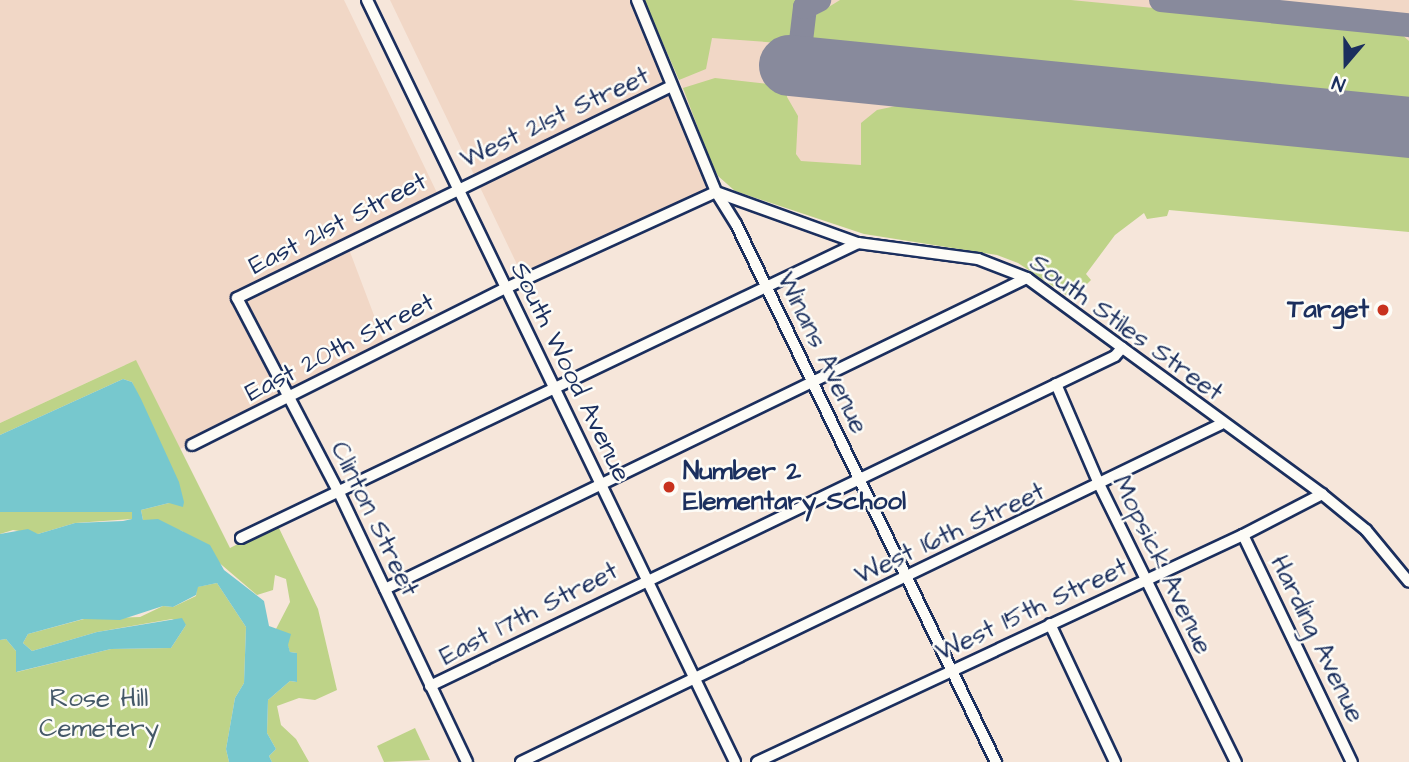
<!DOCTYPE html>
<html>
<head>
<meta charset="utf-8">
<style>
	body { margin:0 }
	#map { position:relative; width:1409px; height:762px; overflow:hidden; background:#f6e6da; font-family:"Architects Daughter",sans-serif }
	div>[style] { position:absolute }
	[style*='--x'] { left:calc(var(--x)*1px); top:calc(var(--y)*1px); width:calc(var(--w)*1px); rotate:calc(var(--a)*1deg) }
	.built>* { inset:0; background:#f1d7c6 }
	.green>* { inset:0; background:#bed388 }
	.water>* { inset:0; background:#77c8ce }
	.taxiway>* { height:24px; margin:-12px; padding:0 12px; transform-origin:12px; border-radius:12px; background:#888a9c }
	.runway>* { height:61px; margin:-30.5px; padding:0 30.5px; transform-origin:30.5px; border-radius:30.5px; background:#888a9c }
	.roads { filter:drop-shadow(2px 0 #1b2f5e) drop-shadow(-2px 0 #1b2f5e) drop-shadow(0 2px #1b2f5e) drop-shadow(0 -2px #1b2f5e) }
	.street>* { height:10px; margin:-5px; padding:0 5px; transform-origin:5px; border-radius:5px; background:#fdfcf7 }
	.dots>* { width:19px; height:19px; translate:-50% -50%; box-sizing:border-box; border:4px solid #fdfcf7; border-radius:50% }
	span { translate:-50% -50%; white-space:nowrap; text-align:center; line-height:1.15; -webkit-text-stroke:5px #fdfcf7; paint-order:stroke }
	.street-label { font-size:26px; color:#1b2f5e }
	.poi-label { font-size:26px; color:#1b2f5e; font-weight:700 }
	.right { translate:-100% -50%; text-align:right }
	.left { translate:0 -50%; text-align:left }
	.park-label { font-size:26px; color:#445868 }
	.north { position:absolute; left:1311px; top:28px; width:70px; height:70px; -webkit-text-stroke:5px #fdfcf7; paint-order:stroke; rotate:200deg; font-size:19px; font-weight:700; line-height:28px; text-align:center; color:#1b2f5e }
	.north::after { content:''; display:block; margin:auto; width:24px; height:32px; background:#1b2f5e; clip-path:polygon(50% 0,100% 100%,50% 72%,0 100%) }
</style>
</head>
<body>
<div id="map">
	<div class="built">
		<i style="clip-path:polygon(0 0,344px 0,440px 199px,347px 244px,386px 347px,180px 449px,125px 365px,0 423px)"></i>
		<i style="clip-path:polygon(390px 0,685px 0,644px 11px,702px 161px,721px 188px,525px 281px)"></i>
		<i style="clip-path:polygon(739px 0,1409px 0,1409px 230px,710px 160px,665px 43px)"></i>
	</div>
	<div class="green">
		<i style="clip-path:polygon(644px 0,809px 0,797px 18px,793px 44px,712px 38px,706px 69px,679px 80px)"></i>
		<i style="clip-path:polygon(840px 0,1071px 0,1399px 32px,1409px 41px,1409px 98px,810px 40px,814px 16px)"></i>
		<i style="clip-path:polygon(715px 78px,787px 86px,787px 97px,798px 116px,796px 154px,801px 161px,861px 165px,861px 123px,877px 110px,896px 106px,898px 101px,1409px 152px,1409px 232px,1169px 210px,1167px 216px,1147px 219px,1144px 213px,1115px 235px,1086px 274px,1091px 280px,1072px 299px,1018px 263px,997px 255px,864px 234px,735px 191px,718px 176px,710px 160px,683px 88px)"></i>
		<i style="clip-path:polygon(136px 360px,230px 548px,277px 524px,318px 609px,337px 690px,315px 700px,299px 698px,277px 706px,281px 725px,296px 739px,309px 762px,272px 762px,269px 756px,276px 749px,267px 733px,268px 700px,290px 681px,297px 682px,297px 653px,290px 652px,283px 632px,276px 629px,290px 602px,286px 579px,275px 575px,273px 590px,257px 595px,182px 531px,143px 520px,141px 510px,169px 503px,180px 488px,132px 382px,123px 379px,0 435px,0 423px)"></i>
		<i style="clip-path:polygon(123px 510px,132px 512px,132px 519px,75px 523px,38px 534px,13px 530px,0 534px,0 512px)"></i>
		<i style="clip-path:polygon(217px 583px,246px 627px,244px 683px,235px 698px,226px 749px,229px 762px,0 762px,0 640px,6px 639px,16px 651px,17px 672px,111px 649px,171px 648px,186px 625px,172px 619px,97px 632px,32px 651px,23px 643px,28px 634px,84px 619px,140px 617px,163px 606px,173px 607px,196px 596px,197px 587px)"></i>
		<i style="clip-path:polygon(415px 728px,430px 760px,384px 762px,377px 746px)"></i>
	</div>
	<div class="water">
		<i style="clip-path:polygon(123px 379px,132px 382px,141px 399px,179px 482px,184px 502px,183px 507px,169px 503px,141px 510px,143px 520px,158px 519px,210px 545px,224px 570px,264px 601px,269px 626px,291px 634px,288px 645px,290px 652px,297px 653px,297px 682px,290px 681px,268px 700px,267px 733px,276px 749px,269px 756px,272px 762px,229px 762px,226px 749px,235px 698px,244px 683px,246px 627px,217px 583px,198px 587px,196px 595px,173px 607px,163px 606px,120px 620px,83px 619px,28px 634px,23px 643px,32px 651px,97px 632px,182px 618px,186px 625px,171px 648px,111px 649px,16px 672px,16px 651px,6px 639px,0 640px,0 534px,28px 529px,38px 534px,75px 523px,123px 521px,132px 519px,132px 512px,0 512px,0 435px)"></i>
	</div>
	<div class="taxiway">
		<i style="--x:1161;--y:0;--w:249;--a:5.8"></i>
		<i style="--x:798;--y:66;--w:59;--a:-83.2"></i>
		<i style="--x:805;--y:7;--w:16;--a:-27"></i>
	</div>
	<div class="runway">
		<i style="--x:789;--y:65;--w:623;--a:5.71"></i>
	</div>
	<div class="roads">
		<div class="street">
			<i style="--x:367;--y:0;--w:846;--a:64.22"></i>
			<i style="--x:637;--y:0;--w:208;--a:67.6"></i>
			<i style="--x:716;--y:192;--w:38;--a:58"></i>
			<i style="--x:736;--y:224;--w:598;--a:64.21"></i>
			<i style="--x:716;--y:192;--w:151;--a:19.8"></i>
			<i style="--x:858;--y:243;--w:121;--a:7.6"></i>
			<i style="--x:978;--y:259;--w:53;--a:21.2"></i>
			<i style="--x:1027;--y:278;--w:366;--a:36.2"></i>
			<i style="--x:1322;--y:494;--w:57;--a:39.3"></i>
			<i style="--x:1366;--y:530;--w:67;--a:50.4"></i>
			<i style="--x:1056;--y:384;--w:111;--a:66.7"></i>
			<i style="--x:1100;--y:486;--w:308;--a:63.8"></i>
			<i style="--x:192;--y:445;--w:351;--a:-26.6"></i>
			<i style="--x:506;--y:288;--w:231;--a:-24.6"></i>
			<i style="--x:1243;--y:535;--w:252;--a:64.4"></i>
			<i style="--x:241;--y:538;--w:684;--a:-25.55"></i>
			<i style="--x:385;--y:589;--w:713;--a:-25.85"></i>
			<i style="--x:1050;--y:624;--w:153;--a:64.8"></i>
			<i style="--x:430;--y:686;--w:760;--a:-25.72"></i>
			<i style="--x:1115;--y:356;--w:11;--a:-49"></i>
			<i style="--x:467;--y:762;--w:298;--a:-115.4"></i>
			<i style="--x:339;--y:493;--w:220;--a:-117.6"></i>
			<i style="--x:237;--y:298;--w:483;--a:-26"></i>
			<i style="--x:521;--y:762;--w:777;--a:-25.77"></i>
			<i style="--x:757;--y:762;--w:536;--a:-25.04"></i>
			<i style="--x:1243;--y:535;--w:89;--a:-27.4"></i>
		</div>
	</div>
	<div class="dots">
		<i style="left:1383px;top:310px;background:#c8321e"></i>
		<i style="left:669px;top:487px;background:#c8321e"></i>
	</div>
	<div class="street-label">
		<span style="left:555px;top:118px;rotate:-25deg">West 21st Street</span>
		<span style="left:338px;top:224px;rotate:-27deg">East 21st Street</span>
		<span style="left:1126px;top:328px;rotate:36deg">South Stiles Street</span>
		<span style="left:340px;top:348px;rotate:-27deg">East 20th Street</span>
		<span style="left:822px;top:353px;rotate:64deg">Winans Avenue</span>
		<span style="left:570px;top:372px;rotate:64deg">South Wood Avenue</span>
		<span style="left:374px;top:519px;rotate:64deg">Clinton Street</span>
		<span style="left:950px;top:534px;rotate:-25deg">West 16th Street</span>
		<span style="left:1162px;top:565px;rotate:64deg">Mopsick Avenue</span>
		<span style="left:1032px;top:610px;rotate:-25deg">West 15th Street</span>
		<span style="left:529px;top:614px;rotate:-27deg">East 17th Street</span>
		<span style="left:1317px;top:639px;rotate:64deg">Harding Avenue</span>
	</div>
	<div class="poi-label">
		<span class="right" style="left:1369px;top:310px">Target</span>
		<span class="left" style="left:683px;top:487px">Number 2<br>Elementary School</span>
	</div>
	<div class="park-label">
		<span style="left:99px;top:714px">Rose Hill<br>Cemetery</span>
	</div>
	<div class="north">N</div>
</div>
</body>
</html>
